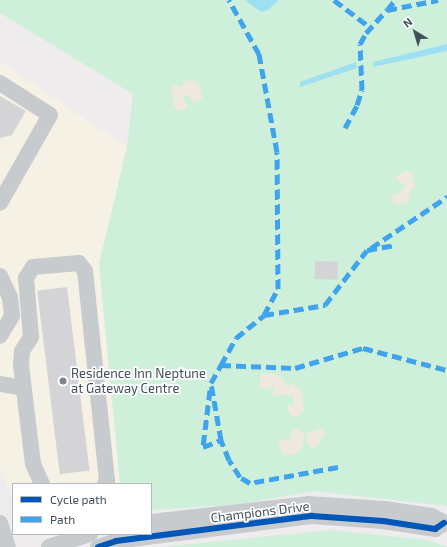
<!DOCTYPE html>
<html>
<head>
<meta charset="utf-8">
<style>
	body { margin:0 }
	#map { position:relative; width:447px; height:547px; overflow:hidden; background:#eeecec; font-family:"Exo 2",sans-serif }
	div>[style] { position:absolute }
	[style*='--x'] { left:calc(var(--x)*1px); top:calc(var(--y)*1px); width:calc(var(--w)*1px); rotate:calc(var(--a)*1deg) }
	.commercial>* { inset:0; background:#f6f1e5 }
	.green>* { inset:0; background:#cef0da }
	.sand>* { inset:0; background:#eee8df }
	.water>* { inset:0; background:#9edff2 }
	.building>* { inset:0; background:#d4d4d7; transform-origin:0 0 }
	.minor>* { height:16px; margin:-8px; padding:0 8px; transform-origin:8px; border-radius:8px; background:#c8cbce }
	.quiet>* { height:5px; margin-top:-2.5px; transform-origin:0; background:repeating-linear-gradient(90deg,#3fa4ed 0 10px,transparent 0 15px) }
	.cycleway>* { height:6px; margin:-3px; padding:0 3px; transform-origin:3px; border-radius:3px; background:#0057b8 }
	.dots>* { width:11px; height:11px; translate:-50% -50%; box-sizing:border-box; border:2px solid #fff; border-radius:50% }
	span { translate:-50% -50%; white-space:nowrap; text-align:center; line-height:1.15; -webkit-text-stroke:3.5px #fff; paint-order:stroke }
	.poi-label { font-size:13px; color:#424f5b }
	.left { translate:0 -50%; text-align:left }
	.street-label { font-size:13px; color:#424f5b }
	.legend { position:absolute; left:12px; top:483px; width:140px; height:52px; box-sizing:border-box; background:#fff; border:1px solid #b3b9bd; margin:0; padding:5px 7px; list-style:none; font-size:12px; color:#424f5b }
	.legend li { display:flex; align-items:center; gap:8px; height:20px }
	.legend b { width:20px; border:1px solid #b3b9bd }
	.north { position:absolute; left:395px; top:12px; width:40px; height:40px; -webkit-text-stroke:3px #fff; paint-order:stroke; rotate:322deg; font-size:11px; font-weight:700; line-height:16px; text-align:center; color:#424f5b }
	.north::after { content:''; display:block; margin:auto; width:14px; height:18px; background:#424f5b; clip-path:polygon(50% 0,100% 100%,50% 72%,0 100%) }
</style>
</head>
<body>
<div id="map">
	<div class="commercial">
		<i style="clip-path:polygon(0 62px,127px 147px,99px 264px,120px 484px,13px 484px,13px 499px,0 468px)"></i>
	</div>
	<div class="green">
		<i style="clip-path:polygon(0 0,447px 0,447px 506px,314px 491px,240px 504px,151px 510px,151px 484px,120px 484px,99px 264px,127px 147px,133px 94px,0 13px)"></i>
		<i style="clip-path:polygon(330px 530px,428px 540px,447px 547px,161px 547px)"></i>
	</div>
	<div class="sand">
		<i style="clip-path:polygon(193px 80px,202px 90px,202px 98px,194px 103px,188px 95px,184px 95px,183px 99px,188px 106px,185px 110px,179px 111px,174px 106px,171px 87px,178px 85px,181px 88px,186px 81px)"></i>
		<i style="clip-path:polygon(405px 170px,411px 172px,415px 185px,410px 192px,408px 203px,395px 204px,392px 200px,393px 194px,399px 193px,406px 185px,397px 181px,397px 177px)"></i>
		<i style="clip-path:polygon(271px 373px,283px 378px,288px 388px,291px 383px,301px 389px,304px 409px,297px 417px,290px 415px,288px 409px,288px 405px,295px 404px,292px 394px,275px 396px,272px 394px,275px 386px,263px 390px,260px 387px,260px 374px)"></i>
		<i style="clip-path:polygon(321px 428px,325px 434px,317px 445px,313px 448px,309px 446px,306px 442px,306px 434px)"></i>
		<i style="clip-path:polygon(294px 429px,299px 429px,304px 434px,303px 446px,296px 454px,283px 455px,278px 443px,284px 439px,292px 440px,290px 432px)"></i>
	</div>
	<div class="water">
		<i style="clip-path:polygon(245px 0,279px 0,268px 10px,261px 12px)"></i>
		<i style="clip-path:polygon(447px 44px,447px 51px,373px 67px,373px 62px)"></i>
		<i style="clip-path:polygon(356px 62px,357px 68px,300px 87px,300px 82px)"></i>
	</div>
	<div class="building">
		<i style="clip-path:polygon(0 96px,26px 111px,12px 135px,0 138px)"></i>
		<i style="left:315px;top:261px;width:23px;height:18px;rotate:2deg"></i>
		<i style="left:67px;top:287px;width:185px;height:30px;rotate:83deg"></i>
	</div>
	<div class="minor">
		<i style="--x:0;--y:83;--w:59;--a:32.6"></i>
		<i style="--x:50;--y:115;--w:101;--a:119.6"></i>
		<i style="--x:0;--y:276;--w:23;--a:65"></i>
		<i style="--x:10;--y:297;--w:19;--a:84"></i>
		<i style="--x:12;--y:316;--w:23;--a:121"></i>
		<i style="--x:0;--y:384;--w:23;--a:10"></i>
		<i style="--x:42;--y:484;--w:22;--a:-114"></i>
		<i style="--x:33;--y:464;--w:100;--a:-96.9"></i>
		<i style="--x:21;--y:365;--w:14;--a:-86"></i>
		<i style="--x:22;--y:351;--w:17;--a:-57"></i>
		<i style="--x:31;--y:337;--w:59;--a:-94.8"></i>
		<i style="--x:26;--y:278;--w:13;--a:-58"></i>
		<i style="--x:33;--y:267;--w:46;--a:-5"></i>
		<i style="--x:79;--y:263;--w:10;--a:53"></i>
		<i style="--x:85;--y:271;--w:211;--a:84"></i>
		<i style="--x:107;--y:481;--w:4;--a:124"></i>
		<i style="--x:151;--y:522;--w:158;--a:-6.5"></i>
		<i style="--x:308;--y:504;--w:77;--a:3.7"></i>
		<i style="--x:385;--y:509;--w:48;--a:8.5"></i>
		<i style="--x:432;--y:516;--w:17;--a:28"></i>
		<i style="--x:0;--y:523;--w:25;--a:72"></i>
		<i style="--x:49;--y:547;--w:43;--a:-17.6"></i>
		<i style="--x:98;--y:547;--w:19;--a:-18"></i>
		<i style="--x:116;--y:541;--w:198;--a:-7.3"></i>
		<i style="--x:312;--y:516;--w:71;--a:4"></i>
		<i style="--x:383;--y:521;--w:53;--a:8.7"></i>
		<i style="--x:435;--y:529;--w:11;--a:-34"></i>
	</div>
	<div class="quiet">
		<i style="--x:334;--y:0;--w:46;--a:37.1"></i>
		<i style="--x:387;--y:10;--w:13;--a:-51"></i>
		<i style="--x:345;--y:128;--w:26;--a:-62"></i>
		<i style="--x:357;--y:105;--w:16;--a:-72"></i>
		<i style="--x:362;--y:90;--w:46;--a:-92.5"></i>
		<i style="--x:360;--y:44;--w:13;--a:-61"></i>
		<i style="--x:366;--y:33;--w:31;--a:-48"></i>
		<i style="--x:387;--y:10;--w:52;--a:-11.1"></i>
		<i style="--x:371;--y:248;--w:92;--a:-33.9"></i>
		<i style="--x:264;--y:315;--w:62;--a:-9.3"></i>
		<i style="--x:325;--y:305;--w:69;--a:-52.6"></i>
		<i style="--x:367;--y:250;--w:27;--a:-10"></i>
		<i style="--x:221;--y:365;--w:31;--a:-61"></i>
		<i style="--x:236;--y:338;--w:36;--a:-39"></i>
		<i style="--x:264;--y:315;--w:30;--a:-62"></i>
		<i style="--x:278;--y:289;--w:137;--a:-90.4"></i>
		<i style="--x:277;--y:152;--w:100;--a:-100.4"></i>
		<i style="--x:259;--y:54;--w:62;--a:-119.1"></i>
		<i style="--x:210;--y:390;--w:57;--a:97"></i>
		<i style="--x:203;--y:447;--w:19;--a:-21"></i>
		<i style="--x:338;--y:467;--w:89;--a:169.7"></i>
		<i style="--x:250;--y:483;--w:12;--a:-149"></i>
		<i style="--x:240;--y:477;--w:20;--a:-123"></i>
		<i style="--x:229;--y:460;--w:22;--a:-112"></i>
		<i style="--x:221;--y:440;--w:58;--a:-100"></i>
		<i style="--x:211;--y:383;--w:21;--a:-61"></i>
		<i style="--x:221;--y:365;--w:74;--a:2.3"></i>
		<i style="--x:295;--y:368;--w:71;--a:-16.4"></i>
		<i style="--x:363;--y:348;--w:87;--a:14.7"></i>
	</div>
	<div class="cycleway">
		<i style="--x:98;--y:547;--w:19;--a:-18"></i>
		<i style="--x:116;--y:541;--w:198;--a:-7.3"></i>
		<i style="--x:312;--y:516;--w:71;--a:4"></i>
		<i style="--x:383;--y:521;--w:53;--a:8.7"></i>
		<i style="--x:435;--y:529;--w:11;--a:-34"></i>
	</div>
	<div class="dots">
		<i style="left:63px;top:381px;background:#7e868e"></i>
	</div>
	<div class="poi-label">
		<span class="left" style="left:71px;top:381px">Residence Inn Neptune<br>at Gateway Centre</span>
	</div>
	<div class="street-label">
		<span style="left:260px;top:512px;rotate:-7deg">Champions Drive</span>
	</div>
	<ul class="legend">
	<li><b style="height:5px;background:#0057b8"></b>Cycle path</li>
	<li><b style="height:5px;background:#3fa4ed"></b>Path</li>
	</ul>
	<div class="north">N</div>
</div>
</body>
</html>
